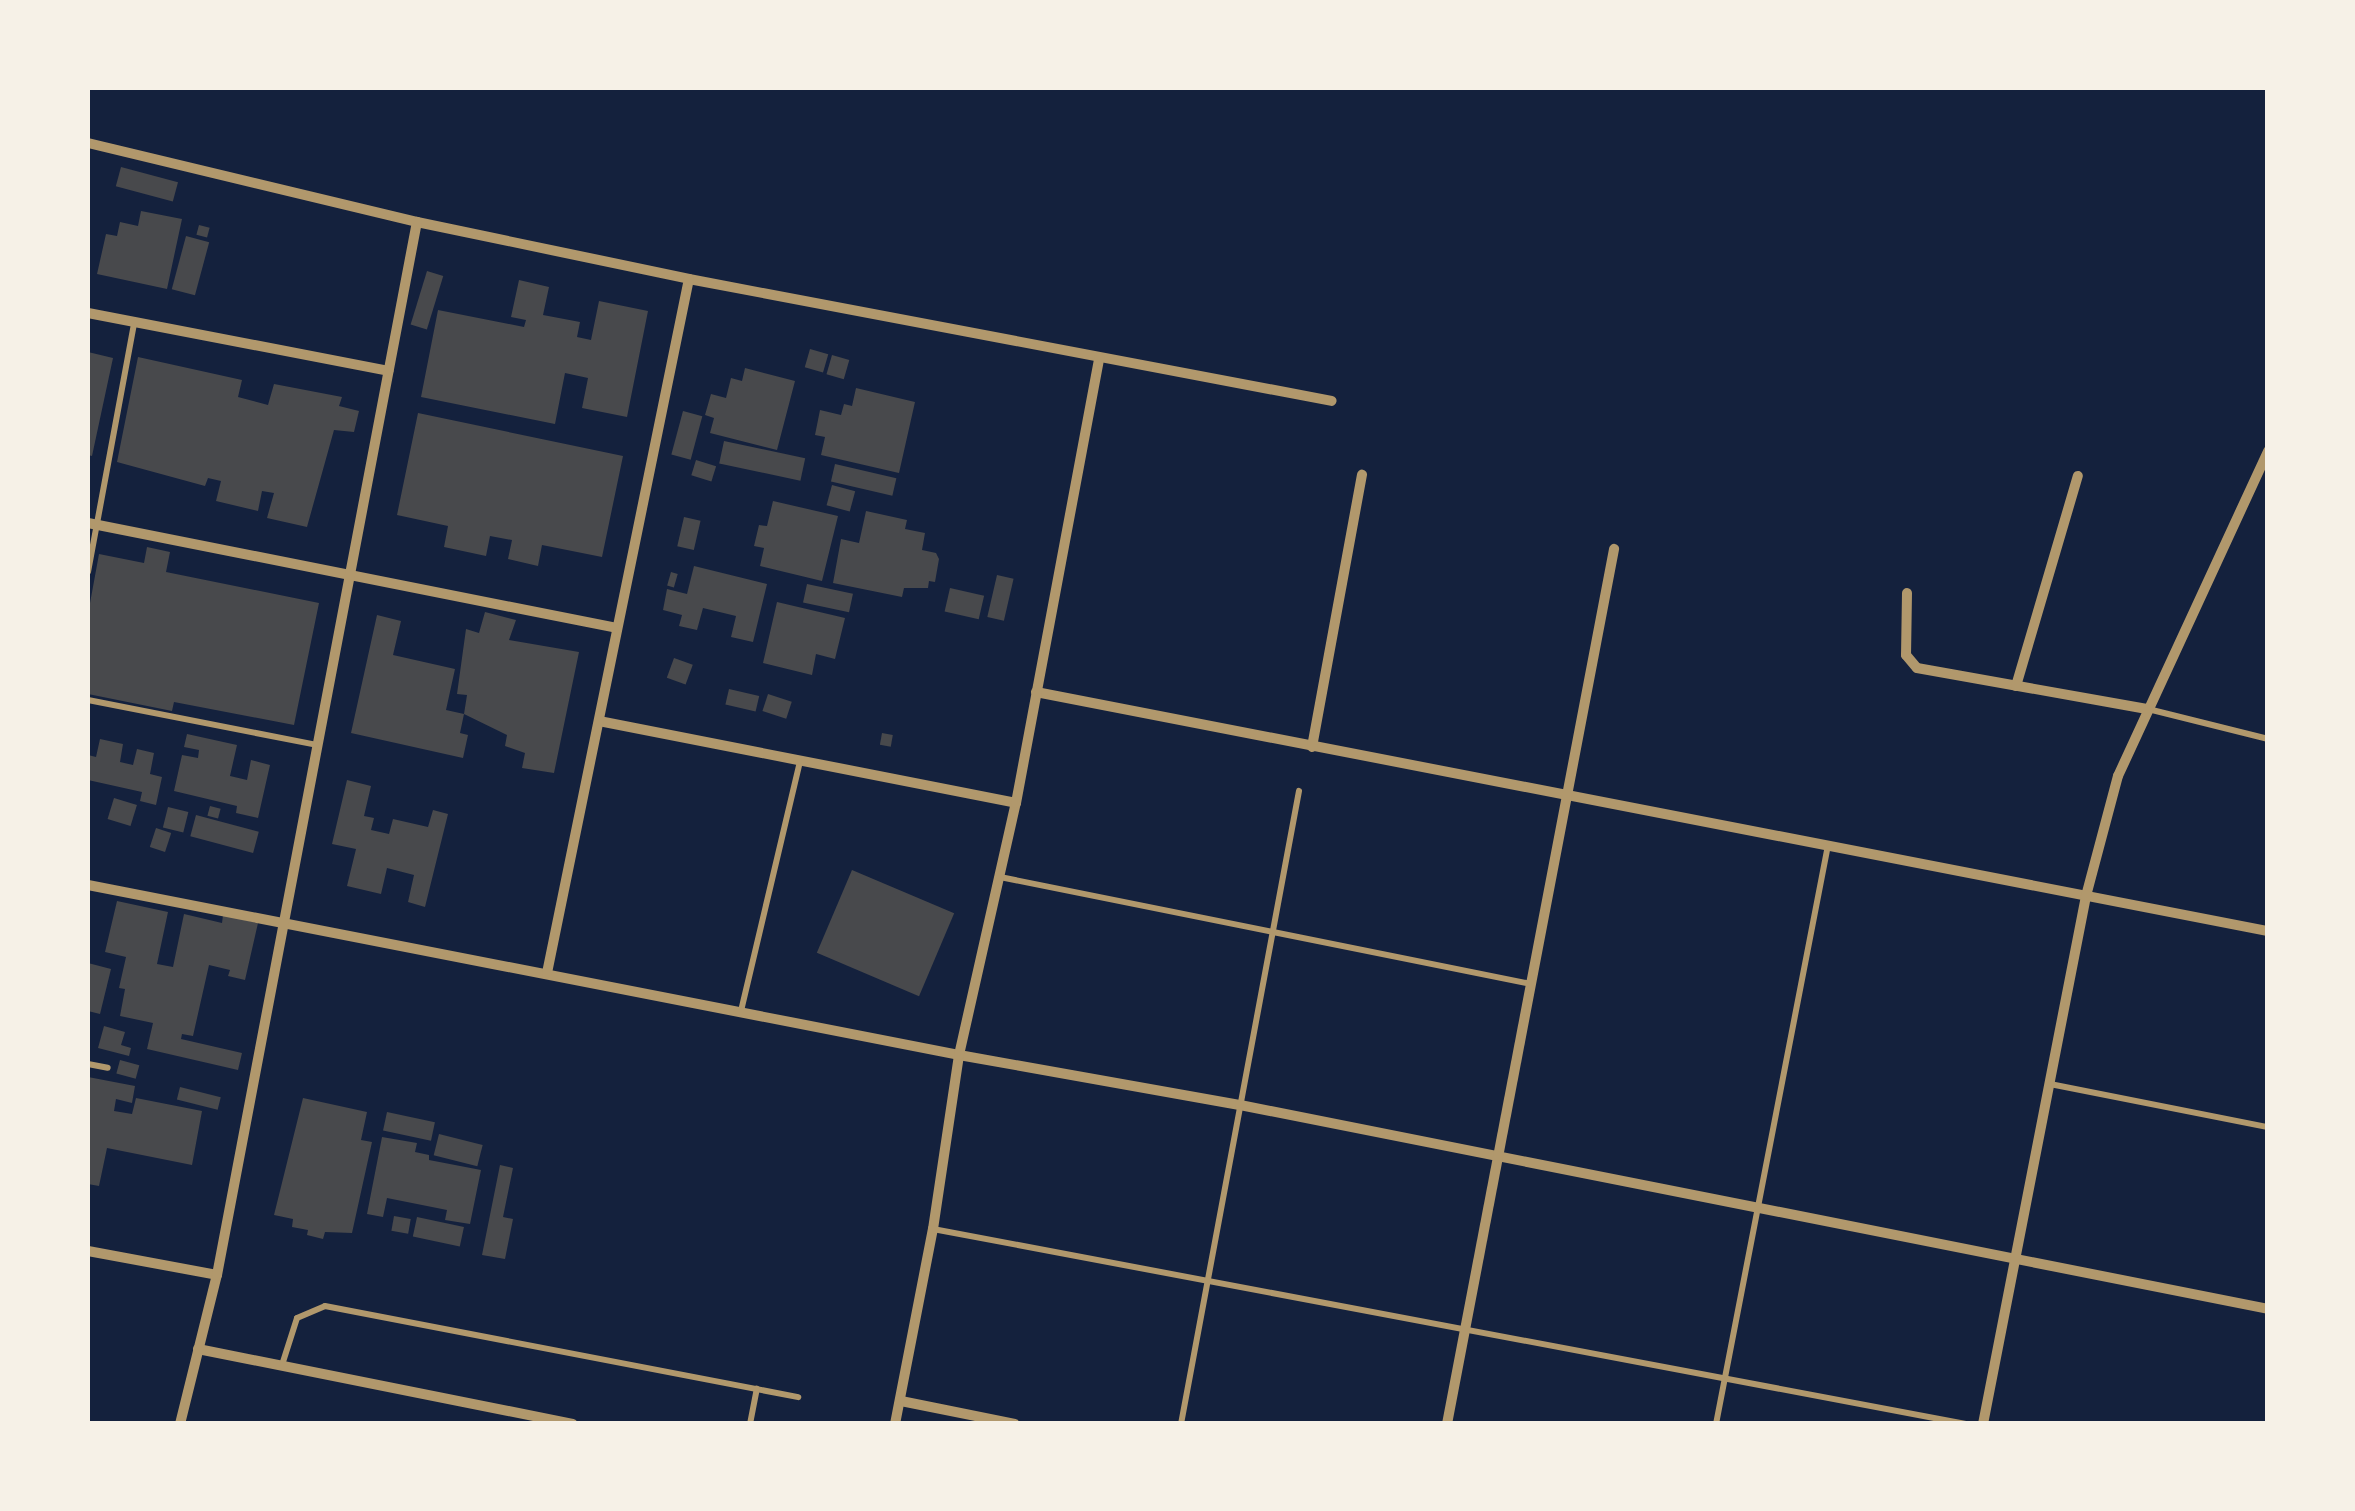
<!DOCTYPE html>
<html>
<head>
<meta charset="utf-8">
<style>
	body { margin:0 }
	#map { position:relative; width:2355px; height:1511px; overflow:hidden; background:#14213d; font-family:Commissioner,sans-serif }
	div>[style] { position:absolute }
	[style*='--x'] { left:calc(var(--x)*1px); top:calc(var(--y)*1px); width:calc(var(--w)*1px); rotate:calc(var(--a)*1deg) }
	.building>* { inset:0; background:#48494c; transform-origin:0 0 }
	.service>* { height:6px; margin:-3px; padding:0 3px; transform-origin:3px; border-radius:3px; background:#b1986c }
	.minor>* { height:10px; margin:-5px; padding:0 5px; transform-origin:5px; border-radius:5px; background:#b1986c }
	span { translate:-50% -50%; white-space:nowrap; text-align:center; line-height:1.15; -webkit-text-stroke:8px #f6f1e7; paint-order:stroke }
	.frame { position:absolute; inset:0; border:90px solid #f6f1e7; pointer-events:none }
</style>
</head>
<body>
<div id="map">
	<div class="building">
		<i style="left:121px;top:167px;width:59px;height:20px;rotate:15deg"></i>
		<i style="clip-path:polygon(141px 211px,182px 219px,167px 289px,97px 274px,106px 234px,117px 236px,120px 222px,138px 226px)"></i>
		<i style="left:199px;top:225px;width:11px;height:10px;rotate:15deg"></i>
		<i style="left:186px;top:236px;width:24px;height:55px;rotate:15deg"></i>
		<i style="left:427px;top:271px;width:17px;height:56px;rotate:17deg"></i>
		<i style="clip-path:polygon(519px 280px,549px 287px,543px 315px,580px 322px,577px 337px,591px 340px,599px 301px,648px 311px,627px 417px,582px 408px,588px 378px,565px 373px,555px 424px,421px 397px,438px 310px,524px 327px,526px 320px,511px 317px)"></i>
		<i style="left:810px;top:349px;width:19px;height:19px;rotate:16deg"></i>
		<i style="clip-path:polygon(88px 352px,113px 358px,92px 456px,88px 455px)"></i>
		<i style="left:832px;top:355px;width:18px;height:20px;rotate:16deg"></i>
		<i style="clip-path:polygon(138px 357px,242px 380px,238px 397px,268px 405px,274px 384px,342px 397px,339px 406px,359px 411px,354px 432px,334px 430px,307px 527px,267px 518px,274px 493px,262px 491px,258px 511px,216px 501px,221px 481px,208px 478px,205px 486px,117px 462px)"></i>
		<i style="clip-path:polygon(745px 368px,795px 381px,777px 450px,710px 433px,714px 418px,705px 415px,711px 394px,726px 398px,731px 378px,742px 381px)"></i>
		<i style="clip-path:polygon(856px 388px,915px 402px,899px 473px,821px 455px,825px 437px,815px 435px,820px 410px,841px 415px,844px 404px,852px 406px)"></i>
		<i style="left:683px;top:411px;width:20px;height:45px;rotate:15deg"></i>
		<i style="clip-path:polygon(418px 413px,623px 456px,602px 557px,542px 545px,538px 566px,508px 559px,512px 540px,490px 536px,486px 556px,444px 547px,448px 526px,397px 515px)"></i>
		<i style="left:724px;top:441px;width:83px;height:23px;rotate:12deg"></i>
		<i style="left:696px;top:460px;width:21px;height:16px;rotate:17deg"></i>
		<i style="left:835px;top:464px;width:63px;height:18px;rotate:13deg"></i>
		<i style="left:832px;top:485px;width:24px;height:21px;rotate:15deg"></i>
		<i style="clip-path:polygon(773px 501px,838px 516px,822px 581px,760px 566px,764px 548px,754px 546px,759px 525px,767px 526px)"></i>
		<i style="clip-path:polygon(866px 511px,907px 520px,905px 529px,925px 533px,922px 550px,936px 553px,939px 559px,935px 582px,929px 581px,928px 588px,904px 588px,902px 597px,833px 583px,841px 539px,859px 543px)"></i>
		<i style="left:684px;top:517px;width:17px;height:30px;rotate:13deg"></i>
		<i style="clip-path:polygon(147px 547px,170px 552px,166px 572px,319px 603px,294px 725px,174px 702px,172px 711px,88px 694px,88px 614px,99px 554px,144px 563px)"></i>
		<i style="clip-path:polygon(694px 566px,767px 584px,753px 642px,731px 637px,736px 616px,703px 608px,697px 630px,679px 626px,682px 615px,663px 610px,667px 589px,687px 594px)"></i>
		<i style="left:671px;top:572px;width:7px;height:14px;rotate:16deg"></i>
		<i style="left:997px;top:575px;width:17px;height:43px;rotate:13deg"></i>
		<i style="left:807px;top:584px;width:47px;height:19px;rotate:12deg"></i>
		<i style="left:950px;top:588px;width:35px;height:24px;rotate:13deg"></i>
		<i style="clip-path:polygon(777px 602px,845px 618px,835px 659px,816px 654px,812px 675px,763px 663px)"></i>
		<i style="clip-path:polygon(485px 612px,516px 620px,509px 640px,579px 652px,554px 773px,522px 768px,525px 753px,505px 746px,507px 735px,464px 714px,467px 695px,457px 694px,466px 629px,479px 633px)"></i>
		<i style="clip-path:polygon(377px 615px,401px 621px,393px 655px,455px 669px,446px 710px,464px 714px,460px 733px,468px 735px,463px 758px,351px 733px)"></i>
		<i style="left:674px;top:658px;width:20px;height:21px;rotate:20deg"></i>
		<i style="left:729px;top:689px;width:31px;height:16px;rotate:13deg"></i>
		<i style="left:768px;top:694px;width:25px;height:18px;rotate:18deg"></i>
		<i style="left:882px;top:733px;width:11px;height:12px;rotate:10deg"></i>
		<i style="clip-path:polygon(187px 734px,237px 745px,230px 776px,247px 780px,251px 760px,270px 765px,258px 818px,236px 813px,237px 806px,174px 791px,182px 755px,198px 758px,199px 750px,184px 747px)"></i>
		<i style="clip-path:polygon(100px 739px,123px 744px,120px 762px,133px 765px,137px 749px,154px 753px,150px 774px,162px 777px,156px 805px,140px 801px,142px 792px,88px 780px,88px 755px,96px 757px)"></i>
		<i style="clip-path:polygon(347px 780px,371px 786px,364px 816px,374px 818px,371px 830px,389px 834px,393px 819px,428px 827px,433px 810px,448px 814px,425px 907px,408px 902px,414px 875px,387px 868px,381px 894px,347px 886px,356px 849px,332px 844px)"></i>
		<i style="left:114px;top:798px;width:24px;height:22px;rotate:17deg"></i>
		<i style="left:210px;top:806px;width:11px;height:10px;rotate:15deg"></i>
		<i style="left:168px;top:807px;width:21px;height:21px;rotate:14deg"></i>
		<i style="left:196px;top:815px;width:65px;height:22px;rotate:15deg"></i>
		<i style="left:156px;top:828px;width:16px;height:20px;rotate:18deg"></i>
		<i style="left:852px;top:870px;width:111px;height:90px;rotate:23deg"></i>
		<i style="clip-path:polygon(117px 901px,168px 912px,157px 964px,173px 967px,184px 914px,222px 923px,223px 915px,258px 923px,245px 980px,228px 976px,230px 970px,209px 965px,193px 1036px,182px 1034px,181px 1039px,242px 1053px,238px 1070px,147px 1049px,153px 1023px,120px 1016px,125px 989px,119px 988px,126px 957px,105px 952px)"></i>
		<i style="clip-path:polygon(88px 963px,111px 969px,100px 1014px,88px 1011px)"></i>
		<i style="clip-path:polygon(104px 1026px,125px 1032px,121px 1045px,131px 1048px,129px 1056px,98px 1048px)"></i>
		<i style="left:120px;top:1060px;width:20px;height:14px;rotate:15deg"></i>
		<i style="clip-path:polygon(88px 1077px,135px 1086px,132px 1103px,116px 1099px,114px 1111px,132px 1114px,136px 1098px,202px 1111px,192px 1165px,107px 1148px,99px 1186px,88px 1184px)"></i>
		<i style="left:180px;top:1087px;width:42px;height:13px;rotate:14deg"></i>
		<i style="clip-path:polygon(303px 1098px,367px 1112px,361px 1140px,372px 1142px,352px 1233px,325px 1232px,323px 1239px,307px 1235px,308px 1230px,292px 1227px,293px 1219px,274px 1215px)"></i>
		<i style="left:387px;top:1112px;width:49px;height:19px;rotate:12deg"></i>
		<i style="left:439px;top:1134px;width:45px;height:22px;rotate:14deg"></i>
		<i style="clip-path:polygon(382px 1137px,417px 1143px,415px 1152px,429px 1155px,429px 1160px,481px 1170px,470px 1224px,445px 1220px,447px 1210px,387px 1198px,383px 1217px,367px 1214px)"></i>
		<i style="clip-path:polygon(500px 1165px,513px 1168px,503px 1217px,513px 1219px,505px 1259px,482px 1255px)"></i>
		<i style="left:394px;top:1216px;width:17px;height:15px;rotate:10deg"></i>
		<i style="left:417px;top:1217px;width:48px;height:20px;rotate:12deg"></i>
	</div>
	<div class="service">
		<i style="--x:88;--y:572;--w:253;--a:-79.5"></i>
		<i style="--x:88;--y:700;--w:233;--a:11.1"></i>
		<i style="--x:2148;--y:709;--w:124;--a:14"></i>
		<i style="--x:1000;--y:877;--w:542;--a:11.39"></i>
		<i style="--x:741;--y:1011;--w:257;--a:-76.7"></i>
		<i style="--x:88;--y:1064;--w:20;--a:11"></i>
		<i style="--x:2050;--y:1084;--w:222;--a:11.2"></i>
		<i style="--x:933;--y:1229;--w:1051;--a:10.69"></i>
		<i style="--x:282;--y:1365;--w:49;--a:-72.3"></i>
		<i style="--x:297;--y:1318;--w:30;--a:-23"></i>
		<i style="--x:325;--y:1306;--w:482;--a:10.9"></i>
		<i style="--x:750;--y:1424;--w:36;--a:-79"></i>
		<i style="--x:1181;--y:1424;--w:644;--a:-79.44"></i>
		<i style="--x:1716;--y:1424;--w:590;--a:-79.05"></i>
	</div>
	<div class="minor">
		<i style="--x:88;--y:143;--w:338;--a:13.5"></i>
		<i style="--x:417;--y:222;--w:278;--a:11.8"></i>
		<i style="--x:689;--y:279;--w:654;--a:10.74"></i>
		<i style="--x:88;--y:313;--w:306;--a:10.9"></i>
		<i style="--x:88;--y:523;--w:539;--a:11.23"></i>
		<i style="--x:1907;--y:593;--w:62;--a:90.9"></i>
		<i style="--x:1906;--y:655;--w:17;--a:50"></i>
		<i style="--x:1917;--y:668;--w:235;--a:10.1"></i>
		<i style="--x:2016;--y:686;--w:219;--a:-73.6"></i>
		<i style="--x:1036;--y:692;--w:1255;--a:10.98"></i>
		<i style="--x:599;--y:721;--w:425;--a:11.1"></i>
		<i style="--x:1312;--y:747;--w:277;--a:-79.6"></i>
		<i style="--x:88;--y:885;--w:887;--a:11.04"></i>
		<i style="--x:959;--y:1055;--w:285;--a:10.1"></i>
		<i style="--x:1240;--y:1105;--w:1048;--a:11.22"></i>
		<i style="--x:547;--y:973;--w:708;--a:-78.44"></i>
		<i style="--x:88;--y:1251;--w:131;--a:10.5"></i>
		<i style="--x:198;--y:1349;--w:382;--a:11.3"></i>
		<i style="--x:901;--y:1401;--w:116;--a:11.4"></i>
		<i style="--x:180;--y:1424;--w:154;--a:-76.1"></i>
		<i style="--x:217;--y:1275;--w:1072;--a:-79.25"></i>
		<i style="--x:895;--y:1424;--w:199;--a:-79"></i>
		<i style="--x:933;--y:1229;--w:176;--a:-81.5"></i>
		<i style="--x:959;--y:1055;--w:258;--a:-77.3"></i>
		<i style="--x:1016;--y:803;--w:453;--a:-79.4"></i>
		<i style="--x:1447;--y:1424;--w:891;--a:-79.19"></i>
		<i style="--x:1983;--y:1424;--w:538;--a:-78.96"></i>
		<i style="--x:2086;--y:896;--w:124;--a:-75.1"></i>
		<i style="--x:2118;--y:776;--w:358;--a:-65.2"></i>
	</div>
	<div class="frame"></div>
</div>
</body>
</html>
